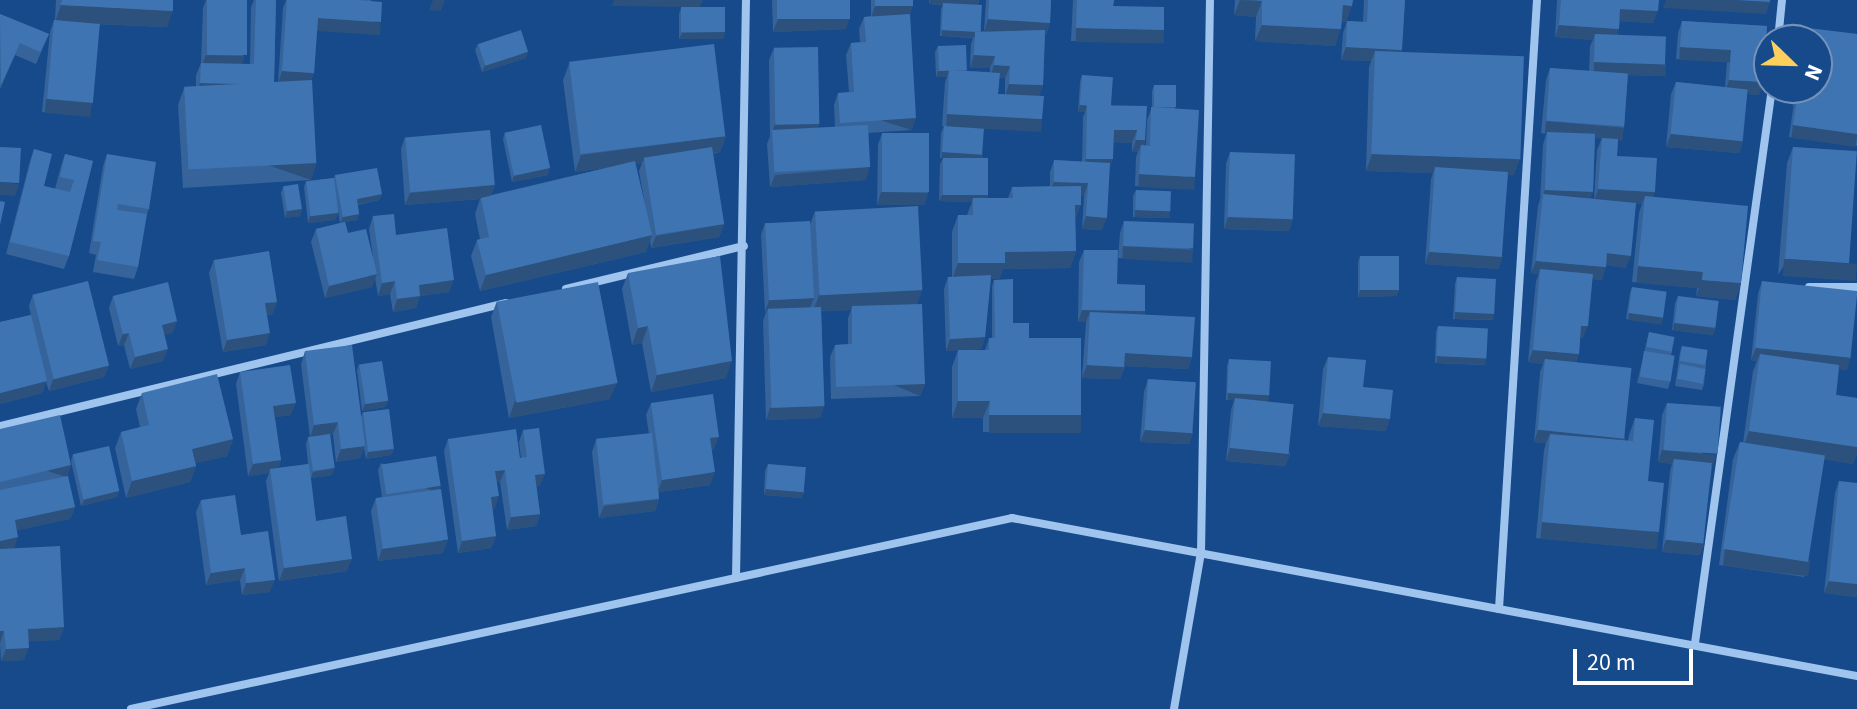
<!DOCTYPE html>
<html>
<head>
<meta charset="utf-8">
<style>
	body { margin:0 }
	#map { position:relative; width:1857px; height:709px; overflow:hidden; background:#174a8a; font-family:"Source Sans 3",sans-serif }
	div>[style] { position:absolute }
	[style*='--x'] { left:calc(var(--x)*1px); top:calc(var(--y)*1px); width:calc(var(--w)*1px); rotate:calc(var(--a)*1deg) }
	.street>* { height:8px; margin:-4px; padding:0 4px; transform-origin:4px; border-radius:4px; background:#9fc4ee }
	.wall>* { inset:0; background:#36649a }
	.shaded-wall>* { inset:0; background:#2c517d; transform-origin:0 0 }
	.building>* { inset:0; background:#3f74b3; transform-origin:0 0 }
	span { translate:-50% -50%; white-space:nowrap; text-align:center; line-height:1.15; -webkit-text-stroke:6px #174a8a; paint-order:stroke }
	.north { position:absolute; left:1753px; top:24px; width:80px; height:80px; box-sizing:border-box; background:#174a8a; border:2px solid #7492b9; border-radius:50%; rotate:113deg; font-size:22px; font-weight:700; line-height:32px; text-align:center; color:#fff }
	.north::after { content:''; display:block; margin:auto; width:28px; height:36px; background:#ffcf5c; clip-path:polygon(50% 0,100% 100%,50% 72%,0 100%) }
	.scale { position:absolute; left:1573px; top:649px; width:120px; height:36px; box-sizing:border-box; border:4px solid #fff; border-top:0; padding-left:10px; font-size:24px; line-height:28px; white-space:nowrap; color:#fff; -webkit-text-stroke:6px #174a8a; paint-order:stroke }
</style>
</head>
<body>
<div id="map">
	<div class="street">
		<i style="--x:1778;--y:40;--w:40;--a:-84.3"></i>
		<i style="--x:1809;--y:287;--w:48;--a:0"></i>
		<i style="--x:566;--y:289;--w:183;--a:-13.6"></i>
		<i style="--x:0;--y:426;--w:521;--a:-13.66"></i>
		<i style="--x:736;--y:578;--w:578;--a:-89.01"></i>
		<i style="--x:1499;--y:609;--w:610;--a:-86.43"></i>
		<i style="--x:1695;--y:643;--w:560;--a:-82.1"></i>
		<i style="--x:131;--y:709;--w:901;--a:-12.23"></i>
		<i style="--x:1012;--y:518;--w:860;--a:10.59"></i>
		<i style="--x:1174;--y:709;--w:158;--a:-80.2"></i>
		<i style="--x:1201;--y:553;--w:553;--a:-89.07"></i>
	</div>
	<div class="wall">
		<i style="clip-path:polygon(56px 0,173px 0,167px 27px,95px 24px,92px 103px,88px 116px,42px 112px,50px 32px,54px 20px,55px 20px)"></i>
		<i style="clip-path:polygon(206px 0,247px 0,242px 64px,250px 64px,251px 7px,254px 0,276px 0,274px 83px,278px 83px,283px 8px,286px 0,371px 0,377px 34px,317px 30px,314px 73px,311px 80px,311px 180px,183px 188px,178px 105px,184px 88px,196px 88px,196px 75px,201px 63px,203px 8px)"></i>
		<i style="clip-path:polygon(772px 0,850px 0,846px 29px,773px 32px)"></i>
		<i style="clip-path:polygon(871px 0,913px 0,910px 15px,912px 130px,868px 133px,866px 180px,770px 187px,767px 144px,770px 136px,769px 60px,774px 48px,819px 124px,817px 129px,835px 127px,834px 105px,838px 93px,849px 92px,846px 55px,851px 43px,860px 42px,859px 29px,864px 17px,871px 16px)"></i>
		<i style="clip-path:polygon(evenodd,929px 0,979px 0,978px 5px,981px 32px,984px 31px,986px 0,1051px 0,1050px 23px,1046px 35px,1045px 35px,1043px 85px,1039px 96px,1042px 119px,1038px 131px,942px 126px,945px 82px,947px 77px,936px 77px,935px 52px,938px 46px,967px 70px,966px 71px,990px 72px,990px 68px,970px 68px,971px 44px,973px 38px,940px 36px,941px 9px,943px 5px,929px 4px,929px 0,999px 78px,1005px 78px,1005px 95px,998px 94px,999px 78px)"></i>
		<i style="clip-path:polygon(1073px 0,1114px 0,1113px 6px,1164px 30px,1159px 43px,1071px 41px)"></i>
		<i style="clip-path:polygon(1235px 0,1353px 0,1346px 22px,1342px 22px,1335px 46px,1255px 41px,1256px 17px,1234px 15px)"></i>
		<i style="clip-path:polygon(1364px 0,1405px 0,1401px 52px,1514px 175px,1508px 175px,1499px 269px,1425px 264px,1431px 179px,1433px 173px,1366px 171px,1369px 67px,1371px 61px,1341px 60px,1343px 33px,1347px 21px,1363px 22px)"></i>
		<i style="clip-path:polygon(evenodd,1557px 0,1659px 0,1653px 23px,1620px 21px,1617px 34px,1662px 75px,1628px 75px,1624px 128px,1618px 140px,1617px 156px,1655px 192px,1653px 197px,1741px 283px,1735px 300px,1696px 296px,1697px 288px,1632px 282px,1639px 213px,1642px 204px,1636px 203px,1626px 268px,1606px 265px,1602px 280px,1592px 279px,1583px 338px,1580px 338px,1579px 354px,1576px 362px,1625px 438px,1624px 441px,1628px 441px,1629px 435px,1635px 418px,1648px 481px,1653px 549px,1536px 538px,1544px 450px,1546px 443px,1534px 442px,1540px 372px,1543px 364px,1528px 362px,1536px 281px,1539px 274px,1531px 273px,1538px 206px,1540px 200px,1543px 145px,1546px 134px,1541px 133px,1546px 80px,1550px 68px,1589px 71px,1590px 46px,1593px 40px,1555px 37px,1557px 0,1595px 138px,1602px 138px,1597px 150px,1594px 199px,1590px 198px,1593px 192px,1595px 138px)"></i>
		<i style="clip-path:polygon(681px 8px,725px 32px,723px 39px,679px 39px,679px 14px)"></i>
		<i style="clip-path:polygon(0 14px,49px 34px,36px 64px,15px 55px,0 89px)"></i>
		<i style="clip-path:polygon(1682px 21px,1767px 26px,1759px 95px,1747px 94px,1743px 141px,1739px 153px,1666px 147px,1671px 94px,1676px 82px,1725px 87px,1727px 62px,1676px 59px,1678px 33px)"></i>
		<i style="clip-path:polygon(1807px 28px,1857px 34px,1857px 146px,1789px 137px,1796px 88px,1817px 88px,1817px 40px,1803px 40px)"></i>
		<i style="clip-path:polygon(478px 44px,526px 58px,482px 72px,475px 50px)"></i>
		<i style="clip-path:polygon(evenodd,569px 64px,726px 136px,720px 152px,713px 154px,724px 224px,719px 237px,651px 248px,650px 239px,646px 252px,480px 291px,471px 256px,477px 240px,480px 239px,475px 214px,480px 199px,405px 205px,401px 149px,405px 137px,495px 185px,491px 195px,610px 167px,575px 172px,563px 80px,569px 64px,642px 163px,639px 171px,645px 205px,635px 164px,642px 163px)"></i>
		<i style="clip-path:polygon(1082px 75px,1145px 140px,1144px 145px,1146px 145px,1147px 120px,1152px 107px,1152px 91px,1154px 85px,1176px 109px,1191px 189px,1135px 186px,1136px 157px,1138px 152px,1132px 152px,1132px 143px,1113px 142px,1102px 230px,1082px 229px,1084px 196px,1081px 196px,1075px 220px,1076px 251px,1070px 268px,1003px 269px,999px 279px,991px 279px,985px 337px,981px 349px,964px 350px,985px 350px,989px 338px,992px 338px,992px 286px,994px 280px,1013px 323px,1029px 338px,1075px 432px,983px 432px,983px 418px,952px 418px,952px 367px,958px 350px,946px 351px,944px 289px,948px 277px,952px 277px,952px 232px,958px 215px,967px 215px,972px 202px,939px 201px,940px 164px,943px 158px,940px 158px,941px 133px,944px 126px,981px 158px,988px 195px,987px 198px,1008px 198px,1012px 187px,1050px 186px,1050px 172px,1054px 160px,1082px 162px,1083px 117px,1085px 112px,1078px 112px,1080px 82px)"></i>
		<i style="clip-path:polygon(505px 132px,548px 175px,512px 182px,503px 139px)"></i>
		<i style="clip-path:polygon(882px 133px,928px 193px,924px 205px,877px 205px,878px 145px)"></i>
		<i style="clip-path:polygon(1793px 147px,1857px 151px,1778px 275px,1787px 163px)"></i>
		<i style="clip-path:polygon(34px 149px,44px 186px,55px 189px,61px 166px,65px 154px,93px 161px,69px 256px,64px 269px,6px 254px,30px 161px)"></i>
		<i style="clip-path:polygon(1230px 152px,1293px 218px,1289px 231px,1224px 229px,1226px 164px)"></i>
		<i style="clip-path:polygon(107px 154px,149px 209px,146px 216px,138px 267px,134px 279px,93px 272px,96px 255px,89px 253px,103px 166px)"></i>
		<i style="clip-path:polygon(335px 175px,382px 194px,379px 200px,358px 205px,359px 214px,357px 220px,345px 222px,348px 233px,373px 257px,369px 229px,373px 216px,396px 235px,449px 292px,420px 296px,416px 308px,393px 312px,390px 294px,378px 296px,375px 278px,372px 287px,325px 298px,311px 242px,316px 229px,340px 223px,337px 203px,338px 213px,335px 220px,308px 223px,304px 187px,306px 181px,334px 178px)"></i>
		<i style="clip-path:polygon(283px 187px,302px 209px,300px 216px,285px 218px,281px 193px)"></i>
		<i style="clip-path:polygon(1136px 190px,1170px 211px,1168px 218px,1133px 217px,1133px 196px)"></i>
		<i style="clip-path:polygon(815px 211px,922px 290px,917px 304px,925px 384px,920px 396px,831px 399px,830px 357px,835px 345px,848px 344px,848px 318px,851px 310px,821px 311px,824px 406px,820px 418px,766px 420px,763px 321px,766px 312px,765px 312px,761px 235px,765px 223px,810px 225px)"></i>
		<i style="clip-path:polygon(1124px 221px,1193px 250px,1188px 262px,1118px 258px,1120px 233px)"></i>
		<i style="clip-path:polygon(1084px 250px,1117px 284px,1145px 311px,1144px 314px,1192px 357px,1188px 369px,1125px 366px,1120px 379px,1082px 378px,1086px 322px,1078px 322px,1079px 262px)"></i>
		<i style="clip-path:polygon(1360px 256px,1399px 290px,1396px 296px,1358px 297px,1358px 262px)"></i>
		<i style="clip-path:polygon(214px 260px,277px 302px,272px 314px,267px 315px,266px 345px,223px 352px,209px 273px)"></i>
		<i style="clip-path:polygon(628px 273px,726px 378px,651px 392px,642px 343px,632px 345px,622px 289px)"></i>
		<i style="clip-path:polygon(1457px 277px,1494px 313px,1492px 320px,1453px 319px,1455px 284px)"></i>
		<i style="clip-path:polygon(1762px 281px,1847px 370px,1839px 369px,1836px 395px,1857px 398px,1857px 453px,1853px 464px,1824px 459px,1804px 577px,1719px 565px,1733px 459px,1740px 442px,1743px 443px,1753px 371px,1757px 361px,1751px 360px,1758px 294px)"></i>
		<i style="clip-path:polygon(1632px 287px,1663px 318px,1661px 324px,1626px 319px,1630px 293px)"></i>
		<i style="clip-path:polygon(33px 294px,109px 365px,104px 377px,49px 391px,46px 382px,42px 393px,0 404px,0 322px,31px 315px,29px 306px)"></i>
		<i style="clip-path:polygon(113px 296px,177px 321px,172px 333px,164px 335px,163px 361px,130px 369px,124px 345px,118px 346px,109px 308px)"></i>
		<i style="clip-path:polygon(1678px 296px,1715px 328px,1713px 335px,1672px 330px,1675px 303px)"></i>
		<i style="clip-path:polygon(497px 301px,610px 399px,509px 418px,491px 317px)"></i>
		<i style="clip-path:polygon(1438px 326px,1484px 365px,1435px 363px,1436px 332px)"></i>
		<i style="clip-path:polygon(1649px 332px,1672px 352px,1671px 355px,1670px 382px,1668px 389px,1637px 383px)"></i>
		<i style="clip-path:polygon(1682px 346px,1706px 365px,1704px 384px,1702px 390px,1675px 386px,1680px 352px)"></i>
		<i style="clip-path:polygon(305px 351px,361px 417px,363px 412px,394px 449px,391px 455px,366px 459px,364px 448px,360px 458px,336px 462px,333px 434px,330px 435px,332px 475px,311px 478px,316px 521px,347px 571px,279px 581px,266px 481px,269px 473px,248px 476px,236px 384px,240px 372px,291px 415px,275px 417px,281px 460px,278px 468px,308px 464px,306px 444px,308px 437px,310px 437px,301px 364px)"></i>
		<i style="clip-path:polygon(1328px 357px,1363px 387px,1386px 431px,1318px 426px,1323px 369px)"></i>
		<i style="clip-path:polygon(1229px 359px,1269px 395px,1266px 401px,1290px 454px,1285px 466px,1226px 461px,1231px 410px,1234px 400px,1226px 400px,1227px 366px)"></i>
		<i style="clip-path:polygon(359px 364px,388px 401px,385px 407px,362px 411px,357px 370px)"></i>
		<i style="clip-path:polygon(1148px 379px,1193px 432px,1189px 444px,1140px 442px,1144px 392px)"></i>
		<i style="clip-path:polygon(142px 393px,233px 439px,227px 456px,196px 463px,196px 466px,190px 482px,126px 498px,115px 448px,121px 432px,140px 427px,136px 409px)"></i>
		<i style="clip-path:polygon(651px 403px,714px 449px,712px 450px,710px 485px,659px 492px,659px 499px,655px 511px,599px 518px,592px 452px,596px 440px,649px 434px,646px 415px)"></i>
		<i style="clip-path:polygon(1667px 403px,1712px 467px,1700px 555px,1662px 552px,1670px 471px,1672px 464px,1658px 462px,1662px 415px)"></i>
		<i style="clip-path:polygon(0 429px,71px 465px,67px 476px,75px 507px,70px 519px,17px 530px,14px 548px,64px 627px,59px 640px,28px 641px,24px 660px,1px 661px,0 643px)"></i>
		<i style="clip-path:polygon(523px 430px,540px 486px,536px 486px,540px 514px,536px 526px,507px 530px,500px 482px,497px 482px,495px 508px,492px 509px,496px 536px,491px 548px,458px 553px,444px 451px,448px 439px,520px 458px,521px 458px,519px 442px)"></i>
		<i style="clip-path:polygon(73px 454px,119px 491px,117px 497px,81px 506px,71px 461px)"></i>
		<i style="clip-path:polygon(381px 463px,440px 489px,443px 553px,378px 561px,371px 511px,376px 498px,382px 497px,378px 470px)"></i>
		<i style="clip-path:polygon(768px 464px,802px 498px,764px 495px,765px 471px)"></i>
		<i style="clip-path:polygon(1839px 481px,1857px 597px,1824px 593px,1835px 493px)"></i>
		<i style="clip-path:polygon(201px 500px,241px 535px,270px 592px,242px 595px,240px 580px,206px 585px,196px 512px)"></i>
	</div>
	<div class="shaded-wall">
		<i style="clip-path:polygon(433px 0,445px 0,441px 11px,429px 10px)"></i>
		<i style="clip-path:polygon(614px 0,703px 0,700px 7px,612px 6px)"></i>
		<i style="clip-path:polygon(930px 0,979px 0,977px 7px,929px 4px)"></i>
		<i style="clip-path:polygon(1240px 0,1262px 1px,1256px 17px,1234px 15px)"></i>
		<i style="clip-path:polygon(1666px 0,1735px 0,1770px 2px,1766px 14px,1663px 8px)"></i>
		<i style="clip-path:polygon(61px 5px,173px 11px,167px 27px,55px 22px)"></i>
		<i style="clip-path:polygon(1343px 5px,1352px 6px,1346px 22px,1337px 22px)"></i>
		<i style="clip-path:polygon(875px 6px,913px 6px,908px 19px,871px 18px)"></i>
		<i style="clip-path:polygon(1620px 9px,1658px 11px,1653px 23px,1616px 21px)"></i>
		<i style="clip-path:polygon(850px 17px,846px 29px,773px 32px,778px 19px)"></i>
		<i style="left:318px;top:18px;width:63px;height:13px;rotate:4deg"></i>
		<i style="clip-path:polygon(988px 19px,1050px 23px,1046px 35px,984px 32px)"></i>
		<i style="clip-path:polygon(1262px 25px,1341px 29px,1335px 46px,1255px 41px)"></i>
		<i style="clip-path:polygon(1559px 25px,1619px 29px,1615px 41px,1595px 34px,1593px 40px,1555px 37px)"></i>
		<i style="left:1076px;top:28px;width:88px;height:14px;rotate:1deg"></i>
		<i style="left:942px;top:30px;width:33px;height:6px;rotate:3deg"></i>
		<i style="clip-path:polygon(725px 32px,723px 39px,679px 39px,682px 33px)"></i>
		<i style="clip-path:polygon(1346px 47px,1402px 50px,1397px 63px,1375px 51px,1371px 61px,1341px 60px)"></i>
		<i style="left:1680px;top:47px;width:51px;height:13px;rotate:3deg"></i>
		<i style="clip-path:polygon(528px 52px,526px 58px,482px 72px,485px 65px)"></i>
		<i style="clip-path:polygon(206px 55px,245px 56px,240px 69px,201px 67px)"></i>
		<i style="clip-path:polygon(974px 55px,995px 56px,990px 68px,970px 68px)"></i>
		<i style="left:1594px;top:62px;width:72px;height:13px;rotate:1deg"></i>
		<i style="clip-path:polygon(994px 65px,1010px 66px,1005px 78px,990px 77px)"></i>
		<i style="clip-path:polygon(949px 70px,947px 77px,936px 77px,938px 71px)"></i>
		<i style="clip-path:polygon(282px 71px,314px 73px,309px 85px,278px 83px)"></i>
		<i style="clip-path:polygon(1729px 80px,1764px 82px,1759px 95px,1725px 92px)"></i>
		<i style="clip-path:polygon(200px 83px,274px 85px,196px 95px)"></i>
		<i style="clip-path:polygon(1009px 84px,1043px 85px,1039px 97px,1005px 96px)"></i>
		<i style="left:46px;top:99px;width:46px;height:14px;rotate:5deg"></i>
		<i style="clip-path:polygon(1080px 105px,1087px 105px,1085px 112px,1078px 112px)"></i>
		<i style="left:947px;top:114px;width:95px;height:13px;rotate:3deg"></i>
		<i style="left:916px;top:118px;width:13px;height:76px;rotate:108deg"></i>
		<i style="left:1546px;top:121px;width:78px;height:13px;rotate:5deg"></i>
		<i style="clip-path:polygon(775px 124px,819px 124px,814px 136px,772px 133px)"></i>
		<i style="left:1793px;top:125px;width:65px;height:13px;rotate:8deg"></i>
		<i style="clip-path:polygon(1114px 130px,1137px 130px,1132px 143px,1109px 142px)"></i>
		<i style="clip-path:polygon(1671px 134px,1743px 141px,1739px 153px,1666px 147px)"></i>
		<i style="clip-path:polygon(726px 136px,720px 152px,644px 162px,644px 159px,642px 163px,575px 172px,581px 155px)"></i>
		<i style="clip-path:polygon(1136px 140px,1145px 140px,1141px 152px,1141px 145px,1138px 152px,1132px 152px)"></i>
		<i style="left:942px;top:152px;width:41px;height:6px;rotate:3deg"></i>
		<i style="clip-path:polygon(1372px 154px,1520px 159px,1514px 175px,1435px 173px,1435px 167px,1433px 173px,1366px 171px)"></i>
		<i style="clip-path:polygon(1086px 159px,1113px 159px,1108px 171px,1082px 171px)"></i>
		<i style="left:317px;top:163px;width:18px;height:128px;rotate:109deg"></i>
		<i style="clip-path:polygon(870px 167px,866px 180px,770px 187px,775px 175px)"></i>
		<i style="clip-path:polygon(550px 168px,548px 175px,512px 182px,514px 175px)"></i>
		<i style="left:1139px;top:174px;width:56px;height:13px;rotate:3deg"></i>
		<i style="clip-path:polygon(0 182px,19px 184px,15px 196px,0 195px)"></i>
		<i style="clip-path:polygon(1054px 182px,1088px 183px,1084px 196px,1049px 194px)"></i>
		<i style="clip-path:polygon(495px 185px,490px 198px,405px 205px,410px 193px)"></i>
		<i style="clip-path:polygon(1598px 189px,1655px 192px,1650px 204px,1645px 196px,1642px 204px,1594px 201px)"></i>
		<i style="clip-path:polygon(1545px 190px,1593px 192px,1588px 204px,1542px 198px)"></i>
		<i style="clip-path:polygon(881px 192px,928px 193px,924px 205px,877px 205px)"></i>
		<i style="clip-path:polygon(382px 194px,379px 200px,355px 205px,357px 199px)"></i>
		<i style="clip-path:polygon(942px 195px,988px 195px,985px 202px,973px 198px,972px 202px,939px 201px)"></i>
		<i style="clip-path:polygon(1075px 205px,1081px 205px,1075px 221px)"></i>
		<i style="clip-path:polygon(302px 209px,300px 216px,285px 218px,287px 211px)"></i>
		<i style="left:1135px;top:210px;width:35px;height:7px;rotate:2deg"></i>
		<i style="clip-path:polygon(338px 213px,335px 220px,308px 223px,310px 216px)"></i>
		<i style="clip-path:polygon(359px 214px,357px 220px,340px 223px,343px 217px)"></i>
		<i style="clip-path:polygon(1086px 216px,1107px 218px,1102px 230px,1082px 229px)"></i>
		<i style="clip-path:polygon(1228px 217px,1293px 218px,1289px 231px,1224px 229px)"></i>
		<i style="clip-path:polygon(724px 224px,719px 237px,651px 248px,656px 236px)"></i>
		<i style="clip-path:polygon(652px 235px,646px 252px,480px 291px,486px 275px)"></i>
		<i style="left:1123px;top:246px;width:70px;height:13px;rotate:3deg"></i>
		<i style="clip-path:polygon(1076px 251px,1070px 268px,1003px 269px,999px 279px,952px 280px,958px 263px,1005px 252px)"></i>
		<i style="clip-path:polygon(1429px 252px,1503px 256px,1499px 269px,1425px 264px)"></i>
		<i style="clip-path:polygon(1607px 253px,1631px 256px,1626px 268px,1603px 265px)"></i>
		<i style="left:1784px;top:259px;width:73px;height:17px;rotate:4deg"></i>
		<i style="clip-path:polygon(1536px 261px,1606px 267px,1602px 280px,1540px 274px,1540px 269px,1539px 274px,1531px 273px)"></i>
		<i style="left:1638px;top:266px;width:65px;height:17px;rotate:5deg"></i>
		<i style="clip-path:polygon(377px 274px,372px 287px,325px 298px,329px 286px)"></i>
		<i style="clip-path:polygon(454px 280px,449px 292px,420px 296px,416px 308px,393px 312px,397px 299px,419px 285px)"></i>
		<i style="clip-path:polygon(1702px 280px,1741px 283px,1735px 300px,1696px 296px)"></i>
		<i style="clip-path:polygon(395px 281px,390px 294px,378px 296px,382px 283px)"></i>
		<i style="clip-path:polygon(922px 290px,916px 307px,852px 306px,851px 310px,813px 312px,819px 295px)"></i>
		<i style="clip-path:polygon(1360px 290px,1399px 290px,1396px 296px,1358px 297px)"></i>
		<i style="clip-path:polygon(814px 298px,809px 310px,768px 309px,766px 312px,765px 312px,769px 300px)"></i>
		<i style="clip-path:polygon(277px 302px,272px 314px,261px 316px,265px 303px)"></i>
		<i style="clip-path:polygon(1082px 310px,1145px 311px,1141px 324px,1090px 312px,1086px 322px,1078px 322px)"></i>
		<i style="left:1455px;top:312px;width:39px;height:7px;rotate:1deg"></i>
		<i style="left:1629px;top:313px;width:34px;height:7px;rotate:8deg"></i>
		<i style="clip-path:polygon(177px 321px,172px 333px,158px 337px,162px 325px)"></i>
		<i style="left:1674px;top:323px;width:41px;height:7px;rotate:7deg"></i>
		<i style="clip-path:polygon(648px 326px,642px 343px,632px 345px,638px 328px)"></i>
		<i style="clip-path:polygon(1581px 326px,1588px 326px,1583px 338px,1576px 338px)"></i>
		<i style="clip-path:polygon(129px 333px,124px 345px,118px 346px,123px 334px)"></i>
		<i style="clip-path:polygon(270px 333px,266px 345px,223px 352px,227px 340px)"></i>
		<i style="clip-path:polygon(985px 337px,981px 349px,946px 351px,950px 339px)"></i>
		<i style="clip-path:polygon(1756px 348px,1851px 357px,1847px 370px,1759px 361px,1760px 354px,1757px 361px,1751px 360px)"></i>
		<i style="clip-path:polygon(168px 349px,163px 361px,130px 369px,135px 357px)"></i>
		<i style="clip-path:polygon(1533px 350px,1579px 354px,1574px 366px,1545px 359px,1543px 364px,1528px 362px)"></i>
		<i style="clip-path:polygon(1125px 353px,1192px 357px,1188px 369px,1121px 366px)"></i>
		<i style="left:1437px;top:356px;width:49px;height:7px;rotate:2deg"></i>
		<i style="clip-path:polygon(732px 361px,726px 378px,651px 392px,657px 375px)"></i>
		<i style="clip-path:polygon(109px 365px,104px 377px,49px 391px,53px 379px)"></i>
		<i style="clip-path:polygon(1087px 365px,1124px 367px,1120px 379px,1082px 378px)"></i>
		<i style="clip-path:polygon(47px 381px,42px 393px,0 404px,0 393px)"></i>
		<i style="clip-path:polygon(617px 383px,610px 399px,509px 418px,515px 401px)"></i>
		<i style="left:925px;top:384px;width:13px;height:89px;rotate:113deg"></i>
		<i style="left:1228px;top:393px;width:41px;height:7px;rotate:3deg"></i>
		<i style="clip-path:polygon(388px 401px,385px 407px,362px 411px,365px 404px)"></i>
		<i style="clip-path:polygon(958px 401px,990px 401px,983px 418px,952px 418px)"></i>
		<i style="clip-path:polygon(296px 403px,291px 415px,269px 418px,273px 406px)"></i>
		<i style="clip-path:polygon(824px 406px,820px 418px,766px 420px,770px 408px)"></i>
		<i style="clip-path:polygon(1323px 413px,1390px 419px,1386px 431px,1318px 426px)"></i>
		<i style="left:989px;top:415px;width:92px;height:18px"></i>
		<i style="clip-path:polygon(338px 422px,333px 434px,310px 438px,314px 425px)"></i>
		<i style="clip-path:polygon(1145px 430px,1193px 432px,1189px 444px,1140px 442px)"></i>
		<i style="clip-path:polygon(1538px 430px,1625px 438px,1621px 450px,1550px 434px,1546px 443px,1534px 442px)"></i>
		<i style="clip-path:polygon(1749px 431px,1857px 447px,1857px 453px,1853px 464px,1743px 448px)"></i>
		<i style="clip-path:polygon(719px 437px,714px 449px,706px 451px,710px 438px)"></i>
		<i style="clip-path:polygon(233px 439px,227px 456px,186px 466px,192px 449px)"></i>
		<i style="clip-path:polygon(365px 446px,360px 458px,336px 462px,341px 449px)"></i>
		<i style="clip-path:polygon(1230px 448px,1290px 454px,1285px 466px,1226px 461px)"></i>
		<i style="clip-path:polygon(394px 449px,391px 455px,366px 459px,368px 452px)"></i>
		<i style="clip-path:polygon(1662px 450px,1717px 455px,1712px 467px,1674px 464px,1674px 459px,1672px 464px,1658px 462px)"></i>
		<i style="clip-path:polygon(281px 460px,276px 472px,270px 469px,269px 473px,248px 476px,253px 464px)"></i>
		<i style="left:71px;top:465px;width:13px;height:73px;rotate:108deg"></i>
		<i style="clip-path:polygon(196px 466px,190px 482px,126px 498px,132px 481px)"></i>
		<i style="clip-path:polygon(335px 468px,332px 475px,311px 478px,313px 472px)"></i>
		<i style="clip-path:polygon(505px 470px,500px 482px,491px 483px,495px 471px)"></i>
		<i style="clip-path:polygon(715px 472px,710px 485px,658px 492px,662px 480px)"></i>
		<i style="clip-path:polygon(545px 474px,540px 486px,530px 488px,535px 475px)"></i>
		<i style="left:441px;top:486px;width:8px;height:57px;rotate:113deg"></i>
		<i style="clip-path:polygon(766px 489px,805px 491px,802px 498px,764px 495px)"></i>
		<i style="clip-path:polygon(119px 491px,117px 497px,81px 506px,84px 500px)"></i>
		<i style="clip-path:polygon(499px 496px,495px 508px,486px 510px,491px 497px)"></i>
		<i style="clip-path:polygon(659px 499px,655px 511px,599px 518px,604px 506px)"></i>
		<i style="clip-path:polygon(75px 507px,70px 519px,10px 532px,15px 520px)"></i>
		<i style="clip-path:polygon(540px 514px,536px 526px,507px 530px,511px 517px)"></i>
		<i style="left:1542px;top:522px;width:117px;height:17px;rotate:5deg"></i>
		<i style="clip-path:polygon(496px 536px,491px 548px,458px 553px,462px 541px)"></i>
		<i style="clip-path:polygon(18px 537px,14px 549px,0 552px,0 541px)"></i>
		<i style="clip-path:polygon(448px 540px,443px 553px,378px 561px,382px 549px)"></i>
		<i style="clip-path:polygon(1666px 540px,1705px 543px,1700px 555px,1662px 552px)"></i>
		<i style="left:1725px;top:549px;width:86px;height:17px;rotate:7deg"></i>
		<i style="clip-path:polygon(352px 559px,347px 571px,279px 581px,284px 568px)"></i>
		<i style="clip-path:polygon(245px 568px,240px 580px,206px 585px,211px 573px)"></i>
		<i style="clip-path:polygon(275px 580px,270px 592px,242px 595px,246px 583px)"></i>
		<i style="clip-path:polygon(1829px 581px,1857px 584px,1857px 597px,1824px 593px)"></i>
		<i style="clip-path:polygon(64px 627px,59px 640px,23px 642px,28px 629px)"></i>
		<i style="clip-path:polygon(0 631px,4px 631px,0 643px)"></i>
		<i style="clip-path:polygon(29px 648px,24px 660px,1px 661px,6px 649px)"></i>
	</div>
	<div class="building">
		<i style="clip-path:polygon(62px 0,173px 0,173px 11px,61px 5px)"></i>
		<i style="left:207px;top:0;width:40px;height:55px"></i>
		<i style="clip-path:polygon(256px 0,276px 0,274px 83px,249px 84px,200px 83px,201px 63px,254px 64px)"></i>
		<i style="clip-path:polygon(287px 0,358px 0,382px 2px,381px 22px,318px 18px,314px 73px,282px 71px)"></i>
		<i style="left:777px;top:0;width:73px;height:19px"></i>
		<i style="left:875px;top:0;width:38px;height:6px"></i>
		<i style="clip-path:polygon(989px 0,1051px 0,1050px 23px,988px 19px)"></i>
		<i style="clip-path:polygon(1077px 0,1114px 0,1113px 6px,1164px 7px,1164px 30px,1076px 28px)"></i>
		<i style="clip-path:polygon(1255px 0,1353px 0,1352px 6px,1343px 5px,1341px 29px,1262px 25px,1262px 1px)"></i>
		<i style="clip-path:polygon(1368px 0,1405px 0,1402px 50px,1346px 47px,1347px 21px,1367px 22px)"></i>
		<i style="clip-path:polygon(1561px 0,1659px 0,1658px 11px,1620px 9px,1619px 29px,1559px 25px)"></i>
		<i style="clip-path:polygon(1735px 0,1770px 0,1770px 2px)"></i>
		<i style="left:943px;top:3px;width:39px;height:27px;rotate:3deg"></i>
		<i style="left:725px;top:7px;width:25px;height:44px;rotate:90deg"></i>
		<i style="clip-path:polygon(0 14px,49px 34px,40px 52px,20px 43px,1px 85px)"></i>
		<i style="clip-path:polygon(910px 14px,916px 118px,840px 123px,838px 93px,854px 92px,851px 43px,866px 42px,864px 17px)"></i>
		<i style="left:54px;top:20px;width:46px;height:79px;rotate:5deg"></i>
		<i style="clip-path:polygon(1682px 21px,1767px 26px,1764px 82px,1729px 80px,1731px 50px,1680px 47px)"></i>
		<i style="clip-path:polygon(1807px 28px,1857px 34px,1857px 134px,1793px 125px,1799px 88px,1817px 88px,1817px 40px,1805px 40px)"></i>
		<i style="left:521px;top:30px;width:23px;height:45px;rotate:72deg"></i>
		<i style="clip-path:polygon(1045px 30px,1043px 85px,1009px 84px,1010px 66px,994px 65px,995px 56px,974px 55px,975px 32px)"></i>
		<i style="left:1595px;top:34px;width:71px;height:28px;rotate:2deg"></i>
		<i style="left:714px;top:44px;width:93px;height:146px;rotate:83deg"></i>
		<i style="left:966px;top:45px;width:25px;height:28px;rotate:88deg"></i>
		<i style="left:818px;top:47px;width:77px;height:44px;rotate:89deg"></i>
		<i style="left:1375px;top:51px;width:149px;height:103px;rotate:2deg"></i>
		<i style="left:1550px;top:68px;width:78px;height:53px;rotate:4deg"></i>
		<i style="clip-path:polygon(949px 70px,1000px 73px,998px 94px,1044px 96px,1042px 119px,947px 114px)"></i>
		<i style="left:1082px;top:75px;width:31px;height:30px;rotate:4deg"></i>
		<i style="left:312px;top:80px;width:83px;height:128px;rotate:87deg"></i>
		<i style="left:1676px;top:82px;width:72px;height:52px;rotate:6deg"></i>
		<i style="left:1154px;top:85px;width:22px;height:22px"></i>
		<i style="clip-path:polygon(1087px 105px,1147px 106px,1145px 140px,1136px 140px,1137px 130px,1114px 130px,1113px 159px,1086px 159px)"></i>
		<i style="clip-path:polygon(1151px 107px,1199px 110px,1195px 177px,1139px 174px,1141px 145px,1150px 146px)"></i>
		<i style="left:541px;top:125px;width:44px;height:37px;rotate:78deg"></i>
		<i style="left:868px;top:125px;width:42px;height:96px;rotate:87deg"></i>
		<i style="left:944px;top:126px;width:40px;height:26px;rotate:4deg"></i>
		<i style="left:490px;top:130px;width:55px;height:85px;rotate:85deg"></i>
		<i style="left:1547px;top:132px;width:48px;height:58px;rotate:2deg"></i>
		<i style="left:882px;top:133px;width:47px;height:59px"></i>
		<i style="clip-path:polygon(1602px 138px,1618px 139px,1617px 156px,1657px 158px,1655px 192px,1598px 189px)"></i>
		<i style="left:0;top:147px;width:21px;height:35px;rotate:3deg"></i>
		<i style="left:712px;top:147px;width:78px;height:69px;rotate:81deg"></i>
		<i style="left:1793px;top:147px;width:64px;height:112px;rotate:4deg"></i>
		<i style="clip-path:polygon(34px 149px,52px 154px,44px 186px,70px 192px,74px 180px,60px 177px,65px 154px,93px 161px,69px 256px,10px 242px)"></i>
		<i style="left:1230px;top:152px;width:65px;height:65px;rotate:2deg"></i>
		<i style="clip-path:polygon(107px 154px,156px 162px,149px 209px,118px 204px,117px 210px,147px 214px,138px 267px,97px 260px,101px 242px,93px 241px)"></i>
		<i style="left:943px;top:158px;width:45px;height:37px"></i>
		<i style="clip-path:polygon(1054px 160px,1110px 163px,1107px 218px,1086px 216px,1088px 183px,1054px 182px)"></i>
		<i style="clip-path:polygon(635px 161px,652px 235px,486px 275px,477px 240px,489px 237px,481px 198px)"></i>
		<i style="left:1435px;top:167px;width:73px;height:85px;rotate:4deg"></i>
		<i style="clip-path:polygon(377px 168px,382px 194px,357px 199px,359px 214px,343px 217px,335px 175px)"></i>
		<i style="left:334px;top:178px;width:35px;height:28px;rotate:83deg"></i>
		<i style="left:298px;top:184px;width:25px;height:15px;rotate:81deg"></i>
		<i style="clip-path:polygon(1081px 186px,1081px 205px,1075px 205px,1076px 251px,1005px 252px,1005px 263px,958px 263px,958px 215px,973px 215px,973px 198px,1013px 198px,1012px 187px)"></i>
		<i style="left:1136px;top:190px;width:35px;height:20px;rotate:2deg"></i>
		<i style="clip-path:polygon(1543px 194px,1636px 203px,1631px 256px,1607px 253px,1606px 267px,1536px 261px)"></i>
		<i style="clip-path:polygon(1645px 196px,1748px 206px,1741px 283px,1702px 280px,1703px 272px,1638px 266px)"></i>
		<i style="clip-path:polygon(0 201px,5px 202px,0 225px)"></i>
		<i style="left:918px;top:206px;width:84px;height:103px;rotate:87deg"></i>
		<i style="clip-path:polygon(394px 214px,396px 235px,447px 228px,454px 280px,419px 285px,420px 296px,397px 299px,395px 281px,382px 283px,373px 216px)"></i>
		<i style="left:810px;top:221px;width:77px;height:45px;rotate:87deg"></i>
		<i style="left:1124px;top:221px;width:70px;height:25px;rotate:2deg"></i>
		<i style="clip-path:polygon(345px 222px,348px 233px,366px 229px,377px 274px,329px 286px,316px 229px)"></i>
		<i style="clip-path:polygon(1084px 250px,1118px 250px,1117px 284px,1145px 285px,1145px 311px,1082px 310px)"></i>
		<i style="clip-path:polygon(269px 251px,277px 302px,265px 303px,270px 333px,227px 340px,214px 260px)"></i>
		<i style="clip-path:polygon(720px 256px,732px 361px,657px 375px,648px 326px,638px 328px,628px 273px)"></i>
		<i style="left:1360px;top:256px;width:39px;height:34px"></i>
		<i style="clip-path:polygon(1540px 269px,1593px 274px,1588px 326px,1581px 326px,1579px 354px,1533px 350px)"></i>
		<i style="clip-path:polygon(991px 275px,985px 337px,950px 339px,948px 277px)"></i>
		<i style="left:1457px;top:277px;width:39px;height:35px;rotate:3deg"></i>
		<i style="clip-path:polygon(1013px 279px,1013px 323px,1029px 323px,1029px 338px,995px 338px,994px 280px)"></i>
		<i style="left:88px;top:281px;width:87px;height:57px;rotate:76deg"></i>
		<i style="left:1762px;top:281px;width:96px;height:67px;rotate:6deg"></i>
		<i style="clip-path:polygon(168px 282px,177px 321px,162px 325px,168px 349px,135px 357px,129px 333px,123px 334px,113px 296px)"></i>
		<i style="left:598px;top:282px;width:103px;height:103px;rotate:79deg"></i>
		<i style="left:1632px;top:287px;width:35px;height:26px;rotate:8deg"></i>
		<i style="left:1678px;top:296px;width:41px;height:27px;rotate:7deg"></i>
		<i style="clip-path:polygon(922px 304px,925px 384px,836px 387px,835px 345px,852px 344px,852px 306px)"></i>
		<i style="left:821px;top:307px;width:99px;height:53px;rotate:88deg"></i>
		<i style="clip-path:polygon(1090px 312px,1195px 317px,1192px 357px,1125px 353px,1124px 367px,1087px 365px)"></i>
		<i style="clip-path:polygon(31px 315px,47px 381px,0 393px,0 322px)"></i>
		<i style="left:1438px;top:326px;width:50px;height:30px;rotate:3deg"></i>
		<i style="left:1649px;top:332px;width:26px;height:15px;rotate:11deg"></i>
		<i style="clip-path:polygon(989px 338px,1081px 338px,1081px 415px,989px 415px,990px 401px,958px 401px,958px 350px,989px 350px)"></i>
		<i style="clip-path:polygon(352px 345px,365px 446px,341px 449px,338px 422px,314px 425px,305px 351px)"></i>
		<i style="left:1682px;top:346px;width:26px;height:15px;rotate:9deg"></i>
		<i style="left:1644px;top:351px;width:31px;height:26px;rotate:9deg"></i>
		<i style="clip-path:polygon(1760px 354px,1839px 365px,1836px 395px,1857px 398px,1857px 447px,1749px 431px)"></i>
		<i style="clip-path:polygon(1328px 357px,1366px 360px,1363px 387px,1393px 390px,1390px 419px,1323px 413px)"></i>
		<i style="left:1229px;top:359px;width:42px;height:34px;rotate:3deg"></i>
		<i style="left:1545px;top:359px;width:87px;height:71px;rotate:6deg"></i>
		<i style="left:382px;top:361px;width:40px;height:23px;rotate:81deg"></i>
		<i style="left:1680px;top:364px;width:26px;height:15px;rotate:11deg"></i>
		<i style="clip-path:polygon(290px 365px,296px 403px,273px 406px,281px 460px,253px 464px,240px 372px)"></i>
		<i style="clip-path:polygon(217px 374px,233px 439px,192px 449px,196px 466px,132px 481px,121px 432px,149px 425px,142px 393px)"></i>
		<i style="left:1148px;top:379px;width:48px;height:51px;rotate:4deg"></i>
		<i style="clip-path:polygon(713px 394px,719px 437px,710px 438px,715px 472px,662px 480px,651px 403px)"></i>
		<i style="left:1235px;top:398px;width:59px;height:50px;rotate:6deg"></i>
		<i style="left:1667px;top:403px;width:54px;height:47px;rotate:4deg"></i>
		<i style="left:389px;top:409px;width:40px;height:26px;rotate:83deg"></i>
		<i style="clip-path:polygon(60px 415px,71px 465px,0 482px,0 429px)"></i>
		<i style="clip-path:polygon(1635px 418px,1654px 420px,1648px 481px,1664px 483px,1659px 532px,1542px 522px,1550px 434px,1633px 441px)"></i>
		<i style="clip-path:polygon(539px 428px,545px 474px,535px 475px,540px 514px,511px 517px,505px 470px,495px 471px,499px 496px,491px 497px,496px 536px,462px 541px,448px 439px,516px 429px,520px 458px,527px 457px,523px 430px)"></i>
		<i style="left:652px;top:433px;width:66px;height:56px;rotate:84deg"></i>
		<i style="left:330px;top:434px;width:34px;height:22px;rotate:82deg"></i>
		<i style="left:1740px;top:442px;width:86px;height:108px;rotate:9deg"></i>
		<i style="left:109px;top:446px;width:46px;height:37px;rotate:77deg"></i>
		<i style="left:436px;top:456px;width:30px;height:55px;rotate:81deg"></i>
		<i style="left:1674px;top:459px;width:38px;height:81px;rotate:6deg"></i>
		<i style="clip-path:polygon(309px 464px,316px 521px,346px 516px,352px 559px,284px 568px,270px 469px)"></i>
		<i style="left:768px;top:464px;width:38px;height:25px;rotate:5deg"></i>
		<i style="clip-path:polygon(68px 476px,75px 507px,15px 520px,18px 537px,0 541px,0 490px)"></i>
		<i style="clip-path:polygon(1839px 481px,1857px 483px,1857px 584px,1829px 581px)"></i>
		<i style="left:441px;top:489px;width:51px;height:66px;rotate:82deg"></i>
		<i style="clip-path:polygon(235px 495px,241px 535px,268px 531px,275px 580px,246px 583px,245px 568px,211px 573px,201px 500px)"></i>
		<i style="clip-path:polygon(60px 546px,64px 627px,28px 629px,29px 648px,6px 649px,4px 631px,0 631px,0 549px)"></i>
	</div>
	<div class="north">N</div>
	<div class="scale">20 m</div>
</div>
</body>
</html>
